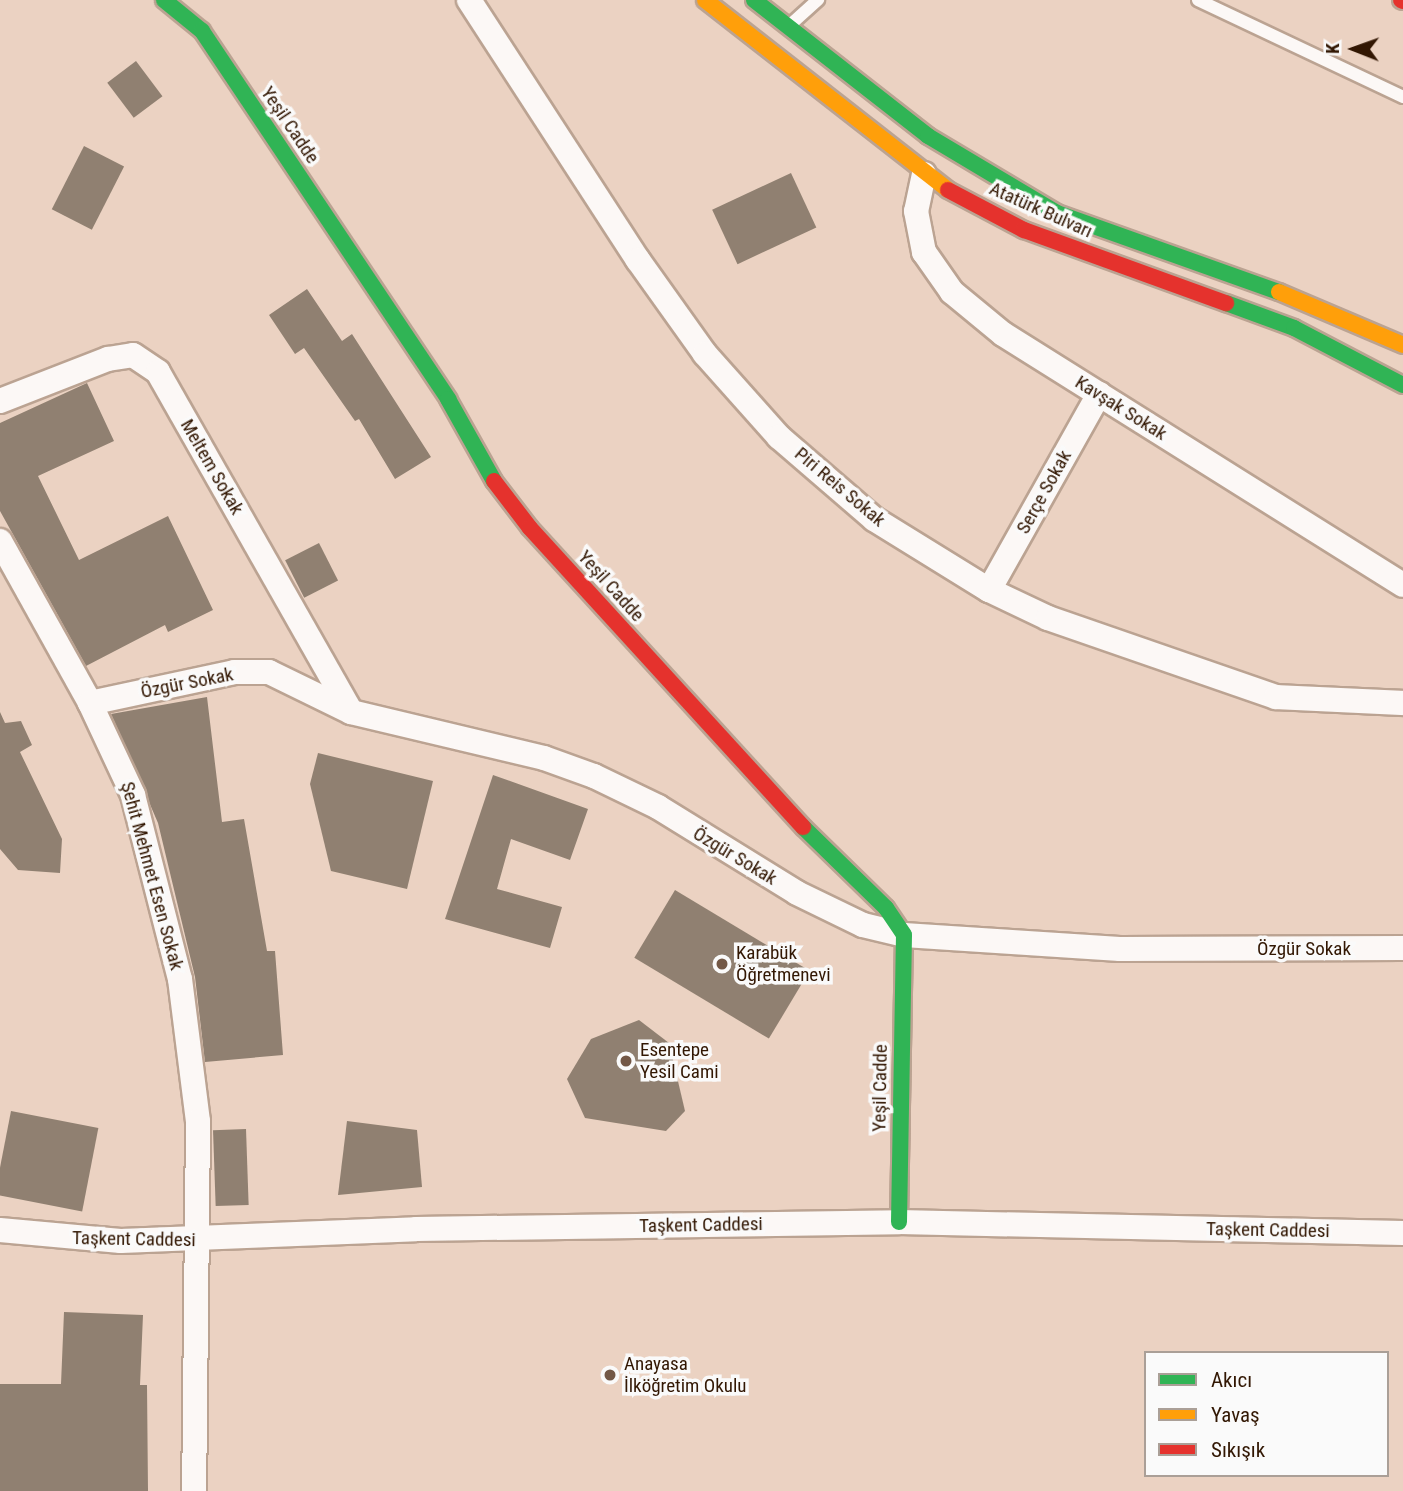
<!DOCTYPE html>
<html>
<head>
<meta charset="utf-8">
<style>
	body { margin:0 }
	#map { position:relative; width:1403px; height:1491px; overflow:hidden; background:#ebd2c2; font-family:"Roboto Condensed",sans-serif }
	div>[style] { position:absolute }
	[style*='--x'] { left:calc(var(--x)*1px); top:calc(var(--y)*1px); width:calc(var(--w)*1px); rotate:calc(var(--a)*1deg) }
	.building>* { inset:0; background:#908071; transform-origin:0 0 }
	.roads { filter:drop-shadow(2px 0 #bba392) drop-shadow(-2px 0 #bba392) drop-shadow(0 2px #bba392) drop-shadow(0 -2px #bba392) }
	.lane>* { height:12px; margin:-6px; padding:0 6px; transform-origin:6px; border-radius:6px; background:#fcf8f6 }
	.street>* { height:24px; margin:-12px; padding:0 12px; transform-origin:12px; border-radius:12px; background:#fcf8f6 }
	.fast>* { height:16px; margin:-8px; padding:0 8px; transform-origin:8px; border-radius:8px; background:#30b455 }
	.slow>* { height:16px; margin:-8px; padding:0 8px; transform-origin:8px; border-radius:8px; background:#ff9f0a }
	.jam>* { height:16px; margin:-8px; padding:0 8px; transform-origin:8px; border-radius:8px; background:#e5322d }
	.dots>* { width:19px; height:19px; translate:-50% -50%; box-sizing:border-box; border:4px solid #fafafa; border-radius:50% }
	span { translate:-50% -50%; white-space:nowrap; text-align:center; line-height:1.15; -webkit-text-stroke:7px #fafafa; paint-order:stroke }
	.street-label { font-size:19px; color:#321703 }
	.poi-label { font-size:19px; color:#321703 }
	.left { translate:0 -50%; text-align:left }
	.legend { position:absolute; left:1144px; top:1351px; width:245px; height:126px; box-sizing:border-box; background:#fafafa; border:2px solid #aa9f97; margin:0; padding:9px 12px; list-style:none; font-size:21px; color:#321703 }
	.legend li { display:flex; align-items:center; gap:14px; height:35px }
	.legend b { width:35px; border:2px solid #aa9f97 }
	.north { position:absolute; left:1319px; top:14px; width:70px; height:70px; -webkit-text-stroke:5px #fafafa; paint-order:stroke; rotate:271deg; font-size:19px; font-weight:700; line-height:28px; text-align:center; color:#321703 }
	.north::after { content:''; display:block; margin:auto; width:24px; height:32px; background:#321703; clip-path:polygon(50% 0,100% 100%,50% 72%,0 100%) }
</style>
</head>
<body>
<div id="map">
	<div class="building">
		<i style="left:136px;top:61px;width:44px;height:36px;rotate:53deg"></i>
		<i style="left:84px;top:146px;width:45px;height:71px;rotate:27deg"></i>
		<i style="left:791px;top:173px;width:60px;height:87px;rotate:65deg"></i>
		<i style="clip-path:polygon(307px 289px,342px 341px,352px 334px,431px 457px,395px 479px,359px 419px,355px 421px,304px 348px,295px 354px,269px 315px)"></i>
		<i style="clip-path:polygon(87px 383px,114px 441px,38px 476px,79px 560px,168px 516px,213px 610px,168px 632px,165px 625px,86px 666px,0 511px,0 423px)"></i>
		<i style="left:319px;top:543px;width:42px;height:38px;rotate:63deg"></i>
		<i style="clip-path:polygon(207px 697px,222px 822px,244px 819px,267px 951px,275px 951px,283px 1055px,205px 1062px,195px 977px,158px 823px,111px 714px)"></i>
		<i style="clip-path:polygon(0 712px,5px 723px,21px 721px,32px 745px,20px 752px,62px 839px,60px 873px,18px 870px,0 849px)"></i>
		<i style="clip-path:polygon(318px 753px,433px 781px,407px 889px,331px 871px,310px 784px)"></i>
		<i style="clip-path:polygon(493px 775px,588px 809px,570px 860px,511px 839px,497px 889px,562px 907px,550px 948px,445px 919px)"></i>
		<i style="left:675px;top:890px;width:157px;height:79px;rotate:31deg"></i>
		<i style="clip-path:polygon(639px 1020px,669px 1043px,685px 1111px,666px 1131px,585px 1118px,567px 1079px,591px 1039px)"></i>
		<i style="left:11px;top:1111px;width:89px;height:85px;rotate:11deg"></i>
		<i style="clip-path:polygon(347px 1121px,417px 1130px,422px 1187px,338px 1195px)"></i>
		<i style="left:246px;top:1129px;width:76px;height:33px;rotate:88deg"></i>
		<i style="clip-path:polygon(64px 1312px,143px 1315px,140px 1385px,147px 1385px,148px 1491px,0 1491px,0 1384px,61px 1384px)"></i>
	</div>
	<div class="roads">
		<div class="lane">
			<i style="--x:1198;--y:0;--w:227;--a:25.3"></i>
			<i style="--x:790;--y:25;--w:38;--a:-42"></i>
		</div>
		<div class="street">
			<i style="--x:469;--y:0;--w:310;--a:57"></i>
			<i style="--x:638;--y:260;--w:115;--a:54.5"></i>
			<i style="--x:705;--y:354;--w:111;--a:48.3"></i>
			<i style="--x:779;--y:437;--w:125;--a:40.8"></i>
			<i style="--x:874;--y:519;--w:135;--a:31.7"></i>
			<i style="--x:989;--y:590;--w:65;--a:25.4"></i>
			<i style="--x:1048;--y:618;--w:241;--a:19.1"></i>
			<i style="--x:1276;--y:697;--w:127;--a:2.7"></i>
			<i style="--x:924;--y:174;--w:38;--a:102"></i>
			<i style="--x:916;--y:211;--w:42;--a:79"></i>
			<i style="--x:924;--y:252;--w:49;--a:55"></i>
			<i style="--x:952;--y:292;--w:66;--a:39.5"></i>
			<i style="--x:1003;--y:334;--w:472;--a:32.1"></i>
			<i style="--x:0;--y:401;--w:116;--a:-21.3"></i>
			<i style="--x:108;--y:359;--w:25;--a:-9"></i>
			<i style="--x:133;--y:355;--w:30;--a:34"></i>
			<i style="--x:158;--y:372;--w:391;--a:60.4"></i>
			<i style="--x:0;--y:541;--w:185;--a:60.9"></i>
			<i style="--x:90;--y:703;--w:102;--a:64.9"></i>
			<i style="--x:133;--y:795;--w:190;--a:75.7"></i>
			<i style="--x:180;--y:979;--w:143;--a:82.8"></i>
			<i style="--x:198;--y:1121;--w:370;--a:90.6"></i>
			<i style="--x:989;--y:590;--w:225;--a:-60.7"></i>
			<i style="--x:90;--y:703;--w:147;--a:-12.1"></i>
			<i style="--x:234;--y:672;--w:35;--a:0"></i>
			<i style="--x:269;--y:672;--w:91;--a:26"></i>
			<i style="--x:351;--y:712;--w:198;--a:13.4"></i>
			<i style="--x:544;--y:758;--w:53;--a:19.8"></i>
			<i style="--x:594;--y:776;--w:71;--a:25.8"></i>
			<i style="--x:658;--y:807;--w:163;--a:31.7"></i>
			<i style="--x:797;--y:893;--w:73;--a:25.9"></i>
			<i style="--x:863;--y:925;--w:42;--a:13.7"></i>
			<i style="--x:904;--y:935;--w:216;--a:3.7"></i>
			<i style="--x:1120;--y:949;--w:283;--a:-0.2"></i>
			<i style="--x:0;--y:1230;--w:121;--a:5.2"></i>
			<i style="--x:121;--y:1241;--w:295;--a:-2.3"></i>
			<i style="--x:416;--y:1229;--w:483;--a:-0.8"></i>
			<i style="--x:899;--y:1222;--w:504;--a:1.25"></i>
		</div>
		<div class="fast">
			<i style="--x:164;--y:0;--w:49;--a:39.2"></i>
			<i style="--x:202;--y:31;--w:443;--a:56.2"></i>
			<i style="--x:448;--y:399;--w:94;--a:60.7"></i>
			<i style="--x:754;--y:0;--w:221;--a:38"></i>
			<i style="--x:928;--y:136;--w:150;--a:30.8"></i>
			<i style="--x:1057;--y:213;--w:236;--a:19.6"></i>
			<i style="--x:1226;--y:303;--w:72;--a:20.2"></i>
			<i style="--x:1294;--y:328;--w:123;--a:27.6"></i>
			<i style="--x:803;--y:827;--w:116;--a:44.3"></i>
			<i style="--x:886;--y:908;--w:32;--a:56"></i>
			<i style="--x:904;--y:935;--w:287;--a:91"></i>
		</div>
		<div class="slow">
			<i style="--x:705;--y:0;--w:308;--a:38"></i>
			<i style="--x:1279;--y:292;--w:135;--a:23.1"></i>
		</div>
		<div class="jam">
			<i style="--x:1401;--y:0;--w:2;--a:27"></i>
			<i style="--x:948;--y:190;--w:86;--a:27.8"></i>
			<i style="--x:1024;--y:230;--w:215;--a:19.9"></i>
			<i style="--x:494;--y:481;--w:59;--a:52.5"></i>
			<i style="--x:530;--y:528;--w:405;--a:47.6"></i>
		</div>
	</div>
	<div class="dots">
		<i style="left:722px;top:964px;background:#735846"></i>
		<i style="left:626px;top:1061px;background:#735846"></i>
		<i style="left:610px;top:1375px;background:#735846"></i>
	</div>
	<div class="street-label">
		<span style="left:290px;top:125px;rotate:56deg">Yeşil Cadde</span>
		<span style="left:1041px;top:210px;rotate:24deg">Atatürk Bulvarı</span>
		<span style="left:1121px;top:408px;rotate:32deg">Kavşak Sokak</span>
		<span style="left:212px;top:467px;rotate:60deg">Meltem Sokak</span>
		<span style="left:840px;top:487px;rotate:40deg">Piri Reis Sokak</span>
		<span style="left:1044px;top:492px;rotate:-61deg">Serçe Sokak</span>
		<span style="left:611px;top:586px;rotate:48deg">Yeşil Cadde</span>
		<span style="left:187px;top:683px;rotate:-11deg">Özgür Sokak</span>
		<span style="left:735px;top:856px;rotate:31deg">Özgür Sokak</span>
		<span style="left:152px;top:876px;rotate:75deg">Şehit Mehmet Esen Sokak</span>
		<span style="left:1304px;top:949px">Özgür Sokak</span>
		<span style="left:880px;top:1088px;rotate:-89deg">Yeşil Cadde</span>
		<span style="left:701px;top:1225px;rotate:-1deg">Taşkent Caddesi</span>
		<span style="left:1268px;top:1230px;rotate:1deg">Taşkent Caddesi</span>
		<span style="left:134px;top:1239px;rotate:1deg">Taşkent Caddesi</span>
	</div>
	<div class="poi-label">
		<span class="left" style="left:736px;top:964px">Karabük<br>Öğretmenevi</span>
		<span class="left" style="left:640px;top:1061px">Esentepe<br>Yesil Cami</span>
		<span class="left" style="left:624px;top:1375px">Anayasa<br>İlköğretim Okulu</span>
	</div>
	<ul class="legend">
	<li><b style="height:9px;background:#30b455"></b>Akıcı</li>
	<li><b style="height:9px;background:#ff9f0a"></b>Yavaş</li>
	<li><b style="height:9px;background:#e5322d"></b>Sıkışık</li>
	</ul>
	<div class="north">K</div>
</div>
</body>
</html>
